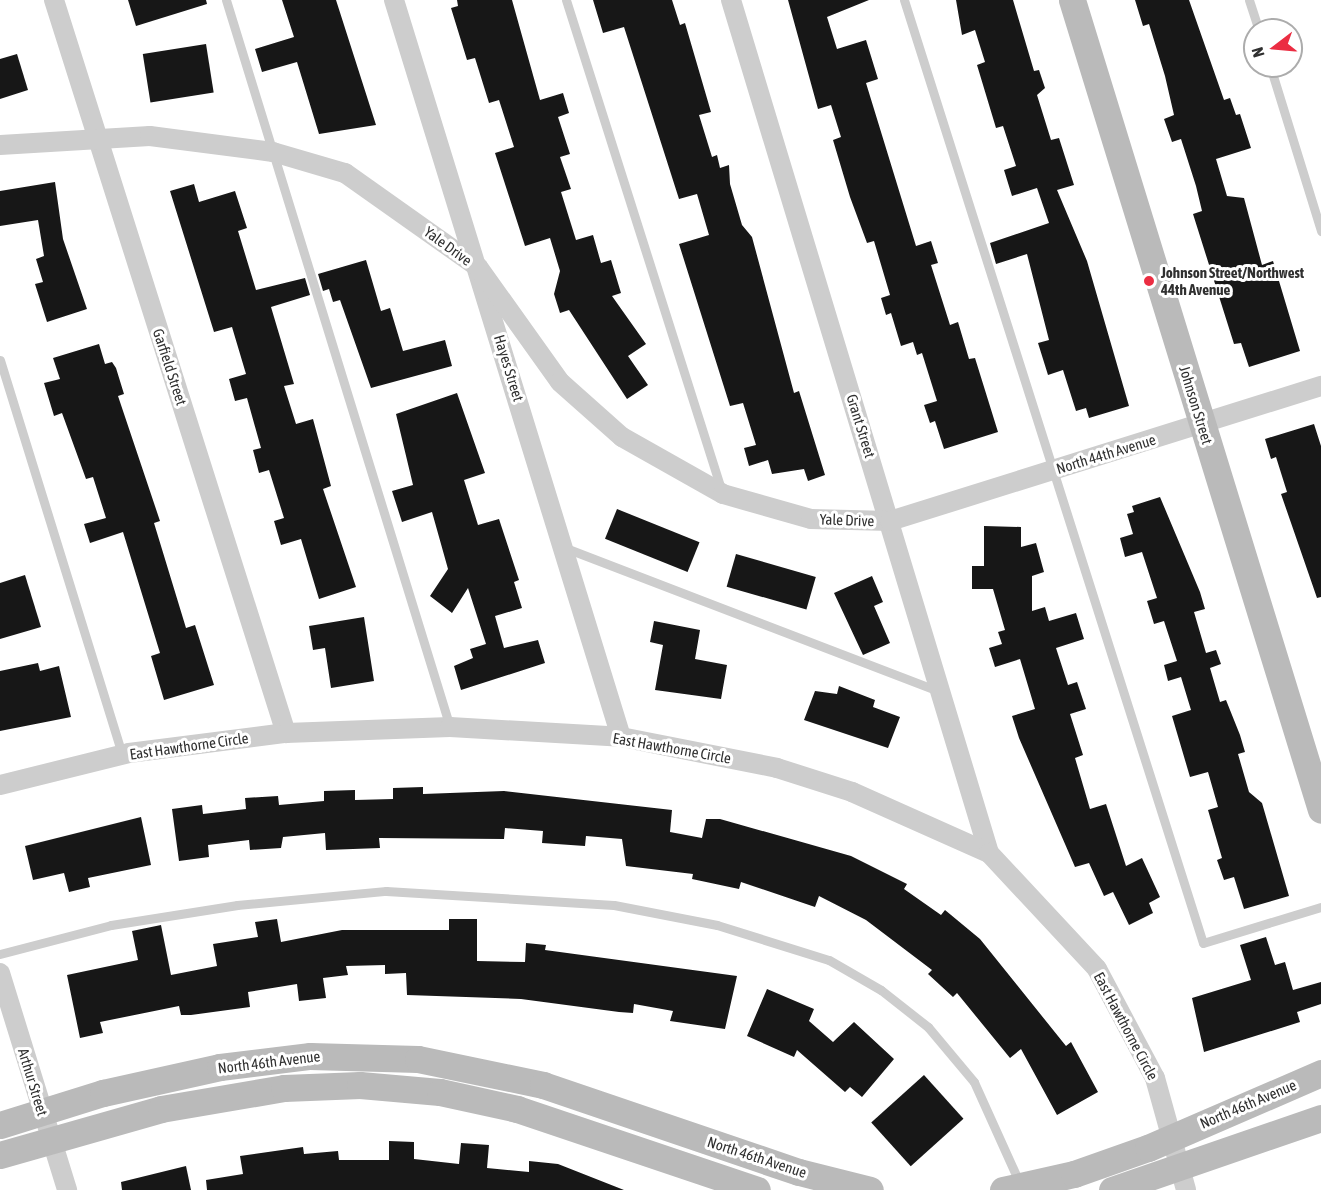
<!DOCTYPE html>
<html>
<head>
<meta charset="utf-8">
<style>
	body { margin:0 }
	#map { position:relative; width:1321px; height:1190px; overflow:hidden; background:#fff; font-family:"Asap Condensed",sans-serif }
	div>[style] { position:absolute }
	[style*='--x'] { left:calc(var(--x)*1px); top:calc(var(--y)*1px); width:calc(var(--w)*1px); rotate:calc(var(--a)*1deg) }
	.building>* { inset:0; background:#171717; transform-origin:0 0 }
	.lane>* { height:9px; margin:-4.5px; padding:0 4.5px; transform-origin:4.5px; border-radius:4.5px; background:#cdcdcd }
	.street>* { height:20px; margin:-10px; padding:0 10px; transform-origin:10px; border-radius:10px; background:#cdcdcd }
	.secondary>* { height:27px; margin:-13.5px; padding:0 13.5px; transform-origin:13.5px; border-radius:13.5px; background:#bababa }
	.dots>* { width:16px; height:16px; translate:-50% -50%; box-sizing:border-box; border:3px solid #fff; border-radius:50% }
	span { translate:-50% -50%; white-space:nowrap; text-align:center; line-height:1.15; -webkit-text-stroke:6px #fff; paint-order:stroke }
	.street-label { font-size:15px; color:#303030 }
	.poi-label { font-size:15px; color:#303030; font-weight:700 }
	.left { translate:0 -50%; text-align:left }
	.north { position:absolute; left:1243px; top:18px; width:60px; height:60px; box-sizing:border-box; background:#fff; border:2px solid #acacac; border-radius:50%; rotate:254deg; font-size:16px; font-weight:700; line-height:24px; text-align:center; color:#303030 }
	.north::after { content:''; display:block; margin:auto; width:21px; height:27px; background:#eb2d42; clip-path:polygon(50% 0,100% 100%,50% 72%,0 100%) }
</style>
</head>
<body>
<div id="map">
	<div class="building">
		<i style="clip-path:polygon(128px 0,206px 0,207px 4px,136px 26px)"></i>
		<i style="clip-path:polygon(282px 0,336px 0,376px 125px,319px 134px,297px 62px,262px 72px,255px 49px,294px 37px)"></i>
		<i style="clip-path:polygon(457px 0,512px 0,540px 100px,563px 93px,569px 113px,558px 117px,570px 154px,560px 157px,571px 189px,561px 192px,576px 240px,593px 235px,601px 263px,611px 260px,621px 293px,612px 296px,646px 344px,628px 356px,648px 385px,627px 399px,569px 310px,560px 313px,554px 294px,560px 271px,550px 238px,525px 246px,495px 153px,514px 147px,499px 100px,489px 103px,475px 58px,467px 60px,451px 8px,458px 6px)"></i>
		<i style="clip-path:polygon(593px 0,672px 0,680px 25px,685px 23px,711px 112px,699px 115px,712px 157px,717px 155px,720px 168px,729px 165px,730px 184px,742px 225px,752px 237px,794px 393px,799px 391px,825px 475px,808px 481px,804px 469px,772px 474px,768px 460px,749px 466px,744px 448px,756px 445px,743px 403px,730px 406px,679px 244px,709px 235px,697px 194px,679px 199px,624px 27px,603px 33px)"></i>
		<i style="clip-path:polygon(788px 0,869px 0,827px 17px,837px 49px,866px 40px,878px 79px,866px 83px,916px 246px,931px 241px,938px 263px,931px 265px,950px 325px,958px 322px,969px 359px,975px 358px,998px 432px,944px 449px,935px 421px,930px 423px,924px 405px,937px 401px,922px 353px,917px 355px,913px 342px,901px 346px,891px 313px,886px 315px,881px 298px,890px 295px,874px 241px,867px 243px,850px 197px,833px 140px,841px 137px,831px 105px,818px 109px)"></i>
		<i style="clip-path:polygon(956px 0,1013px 0,1034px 71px,1039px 70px,1045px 88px,1037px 95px,1051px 140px,1059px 138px,1074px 185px,1057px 190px,1087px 261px,1129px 406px,1089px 418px,1086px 408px,1076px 411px,1063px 370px,1048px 375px,1038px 343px,1049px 340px,1027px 254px,996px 264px,990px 243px,1049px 223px,1037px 188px,1012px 196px,1004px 170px,1016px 166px,1003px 126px,996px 128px,977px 65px,985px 62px,975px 30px,962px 35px)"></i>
		<i style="clip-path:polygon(1135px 0,1189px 0,1224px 100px,1230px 98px,1236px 115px,1240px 114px,1251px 148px,1216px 159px,1227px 196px,1244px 198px,1262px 265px,1273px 261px,1300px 351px,1249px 367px,1241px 343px,1234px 344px,1193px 214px,1202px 211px,1196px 186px,1181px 139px,1172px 142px,1164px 119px,1174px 115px,1165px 76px,1149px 24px,1143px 26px)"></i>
		<i style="left:206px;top:44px;width:49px;height:64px;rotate:81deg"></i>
		<i style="clip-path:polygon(17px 54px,28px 90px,0 99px,0 59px)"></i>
		<i style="clip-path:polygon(55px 182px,63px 239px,87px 309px,47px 322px,35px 284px,43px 282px,36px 259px,44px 256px,38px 220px,0 226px,0 191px)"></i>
		<i style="clip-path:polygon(194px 184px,199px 202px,235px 191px,247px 228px,238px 231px,256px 290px,305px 278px,310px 295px,271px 307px,294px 384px,284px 386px,296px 424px,313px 419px,331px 486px,323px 489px,356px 587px,319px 599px,301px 539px,281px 545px,274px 521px,284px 518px,269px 470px,259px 473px,253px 450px,261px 448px,247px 398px,235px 401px,229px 379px,246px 374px,232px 327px,214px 332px,170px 191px)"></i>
		<i style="clip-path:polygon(366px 260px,381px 311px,390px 308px,403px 351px,445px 340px,452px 366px,371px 388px,340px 300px,333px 302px,329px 289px,323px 291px,318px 274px)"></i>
		<i style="clip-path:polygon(99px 344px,105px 364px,112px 362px,116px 368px,124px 394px,118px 396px,160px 521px,154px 523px,186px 628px,195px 625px,214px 685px,164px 700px,151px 656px,160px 653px,123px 532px,90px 543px,84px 524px,106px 518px,93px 477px,86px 479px,62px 413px,54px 416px,44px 383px,60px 379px,53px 358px)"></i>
		<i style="clip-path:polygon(457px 393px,485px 473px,464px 480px,478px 525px,499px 519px,519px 580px,514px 582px,522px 608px,495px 616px,504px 648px,538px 640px,545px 663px,461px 690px,454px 666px,473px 658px,470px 649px,486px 644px,468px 588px,452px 613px,430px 596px,448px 569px,432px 512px,402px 522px,392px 491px,413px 485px,396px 414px)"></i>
		<i style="clip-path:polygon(1314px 424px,1321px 446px,1321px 597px,1317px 598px,1281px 494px,1287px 492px,1276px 457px,1271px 459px,1265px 439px)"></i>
		<i style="clip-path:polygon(1160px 497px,1200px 592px,1205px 609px,1194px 612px,1206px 653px,1216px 650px,1221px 664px,1210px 668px,1220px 702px,1226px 700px,1240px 735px,1245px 752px,1238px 754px,1249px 792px,1262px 803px,1289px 896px,1244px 909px,1234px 877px,1224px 880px,1217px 860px,1222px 858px,1208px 810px,1218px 807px,1208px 772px,1190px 777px,1172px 716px,1191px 710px,1181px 677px,1168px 681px,1164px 665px,1177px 661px,1164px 621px,1154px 624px,1147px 601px,1157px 598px,1142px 552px,1125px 557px,1120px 538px,1133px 534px,1127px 514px,1134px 512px,1132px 506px)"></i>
		<i style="left:617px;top:509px;width:89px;height:32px;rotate:22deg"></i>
		<i style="clip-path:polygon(984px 526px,1021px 527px,1021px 547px,1036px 543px,1044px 572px,1032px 576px,1032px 611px,1045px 607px,1049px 621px,1076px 613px,1084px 639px,1056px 648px,1068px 685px,1077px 682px,1086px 709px,1070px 714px,1083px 755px,1075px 758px,1090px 809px,1106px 804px,1126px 866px,1142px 858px,1160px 897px,1149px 903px,1153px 913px,1129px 925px,1113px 892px,1104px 896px,1089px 863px,1075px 867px,1019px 738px,1012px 716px,1035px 709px,1020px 659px,995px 667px,989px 648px,1002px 644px,998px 632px,1005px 630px,993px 589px,972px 589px,972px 566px,984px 566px)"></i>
		<i style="left:736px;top:554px;width:83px;height:34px;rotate:16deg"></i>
		<i style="clip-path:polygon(25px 575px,41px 627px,0 639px,0 583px)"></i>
		<i style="clip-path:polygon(872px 576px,883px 602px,874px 606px,890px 643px,863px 655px,834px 593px)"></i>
		<i style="clip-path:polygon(364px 617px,374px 681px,331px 688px,325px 648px,313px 650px,309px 626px)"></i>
		<i style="clip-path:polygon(654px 621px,700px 630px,695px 659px,727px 665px,721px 699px,655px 690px,663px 645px,650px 642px)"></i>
		<i style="clip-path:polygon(38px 663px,40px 671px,59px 666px,71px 717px,0 731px,0 671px)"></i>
		<i style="clip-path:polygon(839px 686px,875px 700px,873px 707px,900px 717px,888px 748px,804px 720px,815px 691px,837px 694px)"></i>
		<i style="clip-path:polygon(423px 787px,423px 794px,504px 791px,672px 810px,670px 832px,702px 838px,706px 819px,720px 819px,851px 856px,907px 884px,904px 889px,941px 915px,945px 910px,980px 939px,1066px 1046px,1071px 1042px,1098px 1092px,1057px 1115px,1021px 1049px,1010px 1058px,957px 993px,953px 997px,928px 974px,932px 970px,866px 920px,819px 896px,815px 907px,741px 882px,739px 889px,692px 879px,693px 874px,626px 866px,622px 839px,586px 836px,585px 846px,542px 843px,543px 831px,505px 828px,504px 839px,379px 838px,380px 848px,326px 850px,325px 833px,283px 837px,281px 848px,250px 850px,249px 840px,208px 845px,209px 857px,179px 861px,172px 809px,202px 805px,203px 814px,246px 809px,245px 798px,278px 796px,279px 805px,324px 801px,324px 791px,355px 790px,355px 800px,393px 799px,393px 788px)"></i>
		<i style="clip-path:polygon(141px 817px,151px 865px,88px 878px,90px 887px,69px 892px,64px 873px,33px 880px,25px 846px)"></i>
		<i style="clip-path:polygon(277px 919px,281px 942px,342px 930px,449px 930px,449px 919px,477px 919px,477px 961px,525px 962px,526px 943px,546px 945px,545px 950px,737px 976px,725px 1029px,670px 1021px,673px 1011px,634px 1004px,633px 1013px,619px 1012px,521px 999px,407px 995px,406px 973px,385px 974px,385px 965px,346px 966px,348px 975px,323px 978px,326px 998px,299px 1001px,297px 984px,248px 992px,250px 1007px,191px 1015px,181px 1015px,179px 1006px,100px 1022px,103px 1033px,80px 1038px,67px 975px,138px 960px,132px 931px,161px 925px,171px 975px,217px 966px,213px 944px,258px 937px,255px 922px)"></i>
		<i style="clip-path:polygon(1266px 937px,1275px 965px,1285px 962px,1293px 990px,1321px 982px,1321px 1004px,1297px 1012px,1300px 1022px,1204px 1052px,1192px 998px,1251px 980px,1240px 945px)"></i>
		<i style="clip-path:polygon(767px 989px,814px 1009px,809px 1021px,833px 1042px,854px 1022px,894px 1059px,862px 1097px,850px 1087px,845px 1092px,797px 1050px,794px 1057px,747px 1036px)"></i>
		<i style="left:924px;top:1075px;width:59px;height:71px;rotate:48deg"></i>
		<i style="clip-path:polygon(389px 1141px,414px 1142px,414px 1159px,459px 1164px,461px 1143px,489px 1145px,487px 1168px,529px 1172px,529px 1161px,558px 1164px,624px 1190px,207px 1190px,206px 1180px,243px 1174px,240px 1156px,303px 1147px,304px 1154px,338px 1151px,339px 1160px,389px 1160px)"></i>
		<i style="clip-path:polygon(186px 1166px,191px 1190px,122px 1190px,121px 1182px)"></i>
	</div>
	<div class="lane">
		<i style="--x:226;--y:0;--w:761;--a:72.88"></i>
		<i style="--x:566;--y:0;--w:513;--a:72.41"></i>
		<i style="--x:904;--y:0;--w:989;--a:72.41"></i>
		<i style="--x:1203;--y:943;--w:123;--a:-17"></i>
		<i style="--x:1249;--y:0;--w:32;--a:72"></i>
		<i style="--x:1270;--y:66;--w:173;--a:72.8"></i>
		<i style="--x:0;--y:360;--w:413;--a:72.8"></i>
		<i style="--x:563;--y:547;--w:403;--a:21"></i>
		<i style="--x:0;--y:954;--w:115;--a:-14.6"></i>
		<i style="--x:111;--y:925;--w:128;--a:-9"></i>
		<i style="--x:237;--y:905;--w:150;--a:-5.4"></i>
		<i style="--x:386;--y:891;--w:228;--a:3.5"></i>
		<i style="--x:614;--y:905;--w:105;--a:11"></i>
		<i style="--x:717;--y:925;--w:117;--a:17.4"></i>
		<i style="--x:829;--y:960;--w:60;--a:30"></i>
		<i style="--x:881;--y:990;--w:60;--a:38.2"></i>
		<i style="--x:928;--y:1027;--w:72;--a:50.1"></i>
		<i style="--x:974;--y:1082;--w:112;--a:65.7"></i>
	</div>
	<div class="street">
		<i style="--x:54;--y:0;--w:769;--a:72.44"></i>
		<i style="--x:394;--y:0;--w:771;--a:72.88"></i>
		<i style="--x:731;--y:0;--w:891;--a:73.17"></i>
		<i style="--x:0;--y:145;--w:150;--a:-3.4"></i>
		<i style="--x:150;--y:136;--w:124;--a:7.4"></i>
		<i style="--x:273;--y:152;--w:75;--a:16.3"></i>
		<i style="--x:345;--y:173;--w:163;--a:35.3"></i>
		<i style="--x:478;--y:267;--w:141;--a:54.5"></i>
		<i style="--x:560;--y:382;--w:83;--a:41.6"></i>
		<i style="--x:622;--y:437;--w:116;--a:29.4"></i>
		<i style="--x:723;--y:494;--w:91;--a:15.9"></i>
		<i style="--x:811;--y:519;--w:79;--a:1.5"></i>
		<i style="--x:890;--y:521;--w:452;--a:-17.4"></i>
		<i style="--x:0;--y:785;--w:133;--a:-13.9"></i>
		<i style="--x:129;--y:753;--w:158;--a:-7.3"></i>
		<i style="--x:286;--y:733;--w:164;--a:-2.1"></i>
		<i style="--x:450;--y:727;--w:171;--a:3.3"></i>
		<i style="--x:621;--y:737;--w:159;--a:11.2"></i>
		<i style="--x:777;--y:768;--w:79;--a:17.7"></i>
		<i style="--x:852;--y:792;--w:150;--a:24"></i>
		<i style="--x:989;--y:853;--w:158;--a:47"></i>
		<i style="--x:1097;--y:969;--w:123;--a:62"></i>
		<i style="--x:1155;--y:1078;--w:116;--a:74.5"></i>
		<i style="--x:0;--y:973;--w:227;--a:72.8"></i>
	</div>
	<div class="secondary">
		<i style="--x:1072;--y:0;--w:847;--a:72.91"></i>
		<i style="--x:0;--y:1125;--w:108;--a:-17.3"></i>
		<i style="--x:103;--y:1093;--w:120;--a:-12.5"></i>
		<i style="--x:220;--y:1067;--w:91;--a:-7"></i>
		<i style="--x:310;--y:1056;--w:108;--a:1.6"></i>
		<i style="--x:418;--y:1059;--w:128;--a:11.7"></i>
		<i style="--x:543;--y:1085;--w:270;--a:18.8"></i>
		<i style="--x:799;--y:1172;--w:73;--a:14.2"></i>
		<i style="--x:0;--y:1155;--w:167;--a:-15.9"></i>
		<i style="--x:161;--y:1109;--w:125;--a:-9.7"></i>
		<i style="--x:284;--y:1088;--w:76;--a:-2.3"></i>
		<i style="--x:360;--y:1085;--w:80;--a:5"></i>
		<i style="--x:440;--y:1092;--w:79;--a:12.4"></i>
		<i style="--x:517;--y:1109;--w:253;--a:18.6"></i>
		<i style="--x:1003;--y:1190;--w:73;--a:-12.7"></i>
		<i style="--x:1074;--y:1174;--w:78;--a:-19.4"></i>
		<i style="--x:1148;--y:1148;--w:189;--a:-23.4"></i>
		<i style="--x:1112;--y:1190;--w:221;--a:-19"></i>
	</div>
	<div class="dots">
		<i style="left:1149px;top:281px;background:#eb2d42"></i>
	</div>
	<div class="street-label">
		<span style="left:448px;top:246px;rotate:36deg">Yale Drive</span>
		<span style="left:170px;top:367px;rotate:72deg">Garfield Street</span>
		<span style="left:509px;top:368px;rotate:73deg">Hayes Street</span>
		<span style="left:1196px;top:405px;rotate:73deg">Johnson Street</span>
		<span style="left:861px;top:426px;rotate:73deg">Grant Street</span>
		<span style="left:1106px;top:454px;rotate:-17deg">North 44th Avenue</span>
		<span style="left:847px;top:520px;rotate:2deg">Yale Drive</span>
		<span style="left:189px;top:746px;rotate:-8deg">East Hawthorne Circle</span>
		<span style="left:672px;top:748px;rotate:10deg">East Hawthorne Circle</span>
		<span style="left:1126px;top:1026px;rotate:62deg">East Hawthorne Circle</span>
		<span style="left:269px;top:1062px;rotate:-7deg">North 46th Avenue</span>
		<span style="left:33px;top:1082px;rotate:73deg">Arthur Street</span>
		<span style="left:1248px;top:1104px;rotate:-23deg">North 46th Avenue</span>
		<span style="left:757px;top:1157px;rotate:18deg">North 46th Avenue</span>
	</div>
	<div class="poi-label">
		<span class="left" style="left:1161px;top:281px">Johnson Street/Northwest<br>44th Avenue</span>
	</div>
	<div class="north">N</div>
</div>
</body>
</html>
